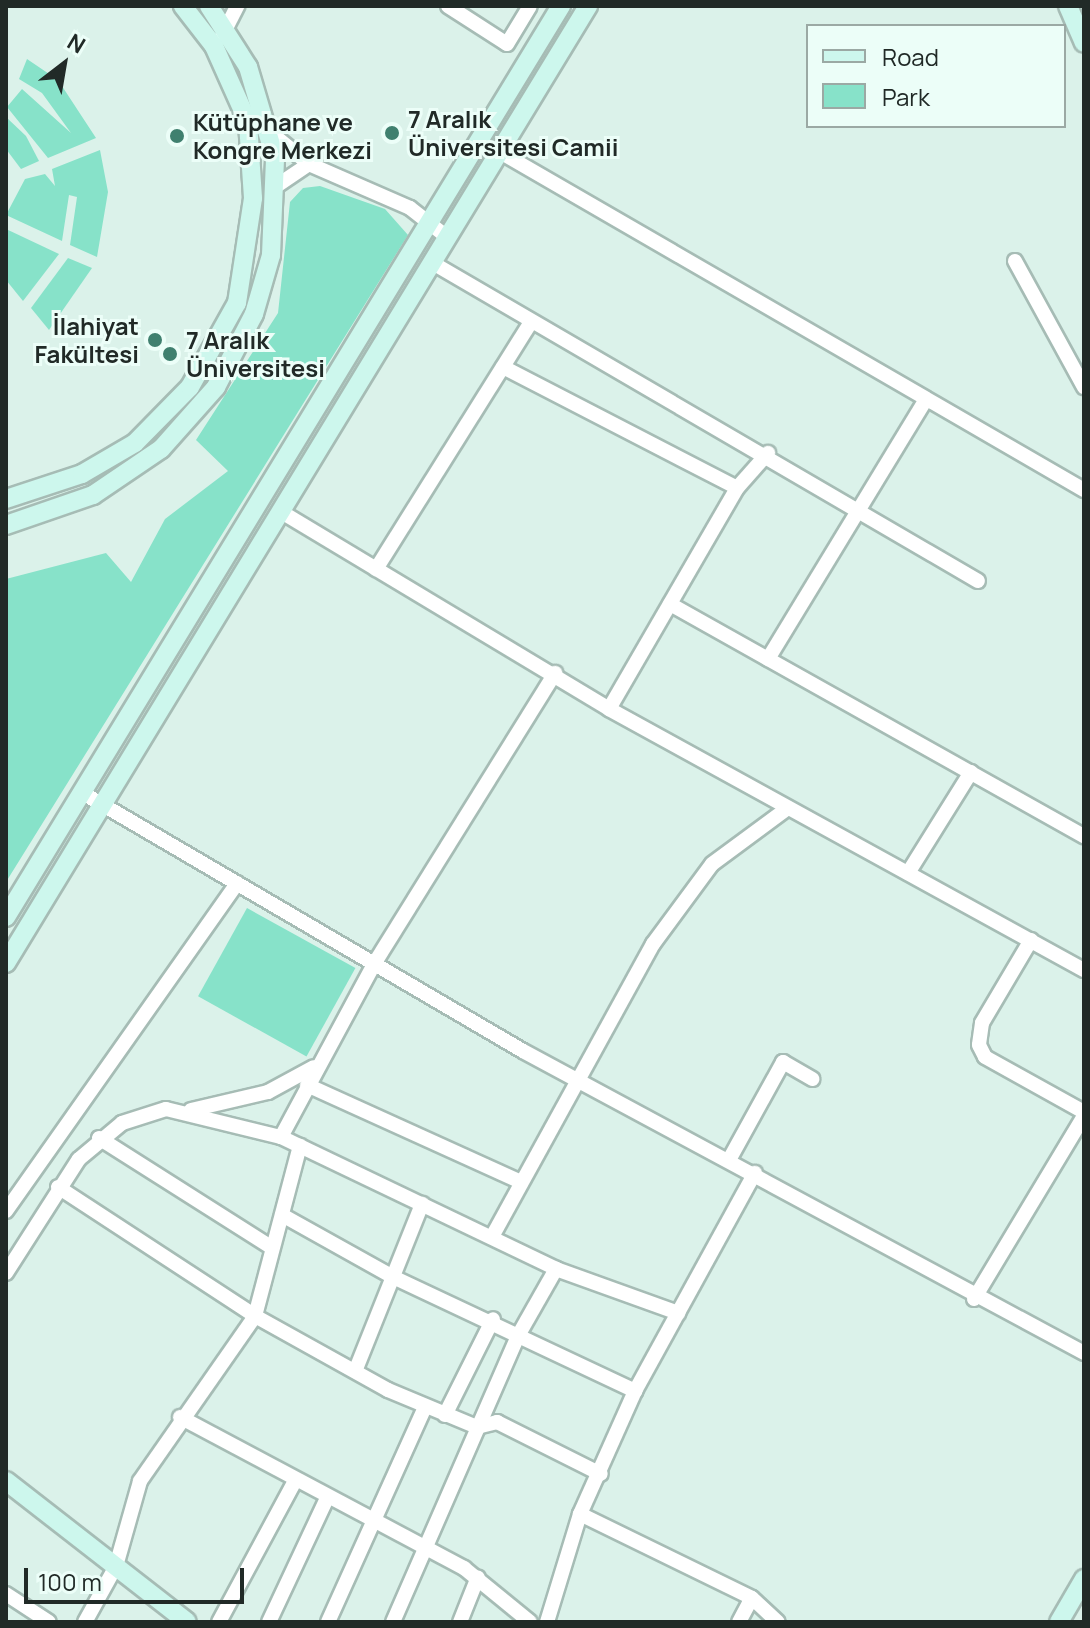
<!DOCTYPE html>
<html>
<head>
<meta charset="utf-8">
<style>
	body { margin:0 }
	#map { position:relative; width:1090px; height:1628px; overflow:hidden; background:#dbf2ea; font-family:Manrope,sans-serif }
	div>[style] { position:absolute }
	[style*='--x'] { left:calc(var(--x)*1px); top:calc(var(--y)*1px); width:calc(var(--w)*1px); rotate:calc(var(--a)*1deg) }
	.green>* { inset:0; background:#87e2c9; transform-origin:0 0 }
	.roads { filter:drop-shadow(2px 0 #a6bcb5) drop-shadow(-2px 0 #a6bcb5) drop-shadow(0 2px #a6bcb5) drop-shadow(0 -2px #a6bcb5) }
	.street>* { height:14px; margin:-7px; padding:0 7px; transform-origin:7px; border-radius:7px; background:#fff }
	.secondary>* { height:18px; margin:-9px; padding:0 9px; transform-origin:9px; border-radius:9px; background:#cdf7ed }
	.dots>* { width:22px; height:22px; translate:-50% -50%; box-sizing:border-box; border:4px solid #ecfef8; border-radius:50% }
	span { translate:-50% -50%; white-space:nowrap; text-align:center; line-height:1.15; -webkit-text-stroke:6px #ecfef8; paint-order:stroke }
	.poi-label { font-size:24px; color:#212a27; font-weight:700 }
	.left { translate:0 -50%; text-align:left }
	.right { translate:-100% -50%; text-align:right }
	.frame { position:absolute; inset:0; border:8px solid #212a27; pointer-events:none }
	.legend { position:absolute; left:806px; top:24px; width:260px; height:104px; box-sizing:border-box; background:#ecfef8; border:2px solid #9ba9a4; margin:0; padding:10px 14px; list-style:none; font-size:24px; color:#212a27 }
	.legend li { display:flex; align-items:center; gap:16px; height:40px }
	.legend b { width:40px; border:2px solid #9ba9a4 }
	.north { position:absolute; left:24px; top:24px; width:80px; height:80px; -webkit-text-stroke:6px #ecfef8; paint-order:stroke; rotate:31deg; font-size:22px; font-weight:700; line-height:32px; text-align:center; color:#212a27 }
	.north::after { content:''; display:block; margin:auto; width:28px; height:36px; background:#212a27; clip-path:polygon(50% 0,100% 100%,50% 72%,0 100%) }
	.scale { position:absolute; left:24px; top:1568px; width:220px; height:36px; box-sizing:border-box; border:4px solid #212a27; border-top:0; padding-left:10px; font-size:24px; line-height:28px; white-space:nowrap; color:#212a27; -webkit-text-stroke:6px #ecfef8; paint-order:stroke }
</style>
</head>
<body>
<div id="map">
	<div class="green">
		<i style="clip-path:polygon(27px 59px,58px 80px,96px 138px,48px 158px,7px 107px,22px 89px,71px 133px,42px 93px,19px 79px)"></i>
		<i style="clip-path:polygon(6px 117px,26px 136px,39px 161px,21px 169px,6px 149px)"></i>
		<i style="clip-path:polygon(100px 150px,108px 192px,97px 257px,70px 245px,77px 197px,69px 195px,62px 241px,6px 215px,25px 179px,45px 174px,55px 186px,52px 169px)"></i>
		<i style="clip-path:polygon(320px 186px,385px 209px,408px 235px,6px 882px,6px 579px,106px 553px,131px 582px,165px 519px,228px 471px,196px 440px,278px 313px,290px 202px,303px 188px)"></i>
		<i style="clip-path:polygon(6px 229px,59px 254px,23px 301px,6px 280px)"></i>
		<i style="clip-path:polygon(68px 258px,92px 268px,49px 330px,31px 308px)"></i>
		<i style="left:247px;top:908px;width:124px;height:101px;rotate:29deg"></i>
	</div>
	<div class="roads">
		<div class="street">
			<i style="--x:448;--y:6;--w:70;--a:32.8"></i>
			<i style="--x:507;--y:44;--w:44;--a:-58.8"></i>
			<i style="--x:222;--y:36;--w:34;--a:-63"></i>
			<i style="--x:271;--y:133;--w:49;--a:39.2"></i>
			<i style="--x:309;--y:164;--w:40;--a:146"></i>
			<i style="--x:500;--y:152;--w:675;--a:30.06"></i>
			<i style="--x:309;--y:164;--w:110;--a:23.5"></i>
			<i style="--x:410;--y:208;--w:47;--a:38.1"></i>
			<i style="--x:1015;--y:261;--w:144;--a:61.3"></i>
			<i style="--x:431;--y:262;--w:633;--a:30.25"></i>
			<i style="--x:503;--y:367;--w:263;--a:27.3"></i>
			<i style="--x:280;--y:511;--w:384;--a:31"></i>
			<i style="--x:609;--y:709;--w:542;--a:28.79"></i>
			<i style="--x:376;--y:569;--w:292;--a:-57.9"></i>
			<i style="--x:670;--y:604;--w:475;--a:29.3"></i>
			<i style="--x:768;--y:659;--w:304;--a:-58.7"></i>
			<i style="--x:609;--y:709;--w:255;--a:-59.9"></i>
			<i style="--x:737;--y:488;--w:47;--a:-48.5"></i>
			<i style="--x:81;--y:792;--w:512;--a:30.37"></i>
			<i style="--x:523;--y:1051;--w:637;--a:28.29"></i>
			<i style="--x:908;--y:873;--w:119;--a:-58"></i>
			<i style="--x:1031;--y:940;--w:96;--a:120.6"></i>
			<i style="--x:982;--y:1023;--w:22;--a:98"></i>
			<i style="--x:979;--y:1045;--w:13;--a:63"></i>
			<i style="--x:985;--y:1057;--w:113;--a:29.1"></i>
			<i style="--x:307;--y:1085;--w:235;--a:24.4"></i>
			<i style="--x:191;--y:1110;--w:79;--a:-13.2"></i>
			<i style="--x:268;--y:1092;--w:52;--a:-28.5"></i>
			<i style="--x:281;--y:1137;--w:196;--a:-61.7"></i>
			<i style="--x:374;--y:964;--w:343;--a:-58.1"></i>
			<i style="--x:99;--y:1138;--w:201;--a:32.4"></i>
			<i style="--x:729;--y:1160;--w:112;--a:-61.1"></i>
			<i style="--x:783;--y:1062;--w:34;--a:30"></i>
			<i style="--x:58;--y:1187;--w:235;--a:33.2"></i>
			<i style="--x:255;--y:1316;--w:152;--a:29.1"></i>
			<i style="--x:388;--y:1390;--w:96;--a:22.6"></i>
			<i style="--x:477;--y:1427;--w:21;--a:-14"></i>
			<i style="--x:497;--y:1422;--w:116;--a:26.6"></i>
			<i style="--x:6;--y:1211;--w:401;--a:-54.8"></i>
			<i style="--x:282;--y:1215;--w:127;--a:29.2"></i>
			<i style="--x:393;--y:1277;--w:268;--a:25.2"></i>
			<i style="--x:493;--y:1235;--w:332;--a:-61.2"></i>
			<i style="--x:653;--y:944;--w:99;--a:-53.6"></i>
			<i style="--x:712;--y:864;--w:94;--a:-36.4"></i>
			<i style="--x:6;--y:1273;--w:135;--a:-57.4"></i>
			<i style="--x:79;--y:1159;--w:56;--a:-39.9"></i>
			<i style="--x:122;--y:1123;--w:46;--a:-17.7"></i>
			<i style="--x:166;--y:1109;--w:118;--a:13.7"></i>
			<i style="--x:281;--y:1137;--w:305;--a:25.6"></i>
			<i style="--x:556;--y:1269;--w:130;--a:19.8"></i>
			<i style="--x:974;--y:1299;--w:214;--a:-59"></i>
			<i style="--x:356;--y:1369;--w:178;--a:-68.2"></i>
			<i style="--x:445;--y:1415;--w:107;--a:-63.4"></i>
			<i style="--x:180;--y:1417;--w:322;--a:28"></i>
			<i style="--x:464;--y:1568;--w:85;--a:39.3"></i>
			<i style="--x:580;--y:1514;--w:191;--a:26"></i>
			<i style="--x:752;--y:1598;--w:35;--a:43"></i>
			<i style="--x:6;--y:1594;--w:51;--a:33.1"></i>
			<i style="--x:85;--y:1622;--w:64;--a:-61"></i>
			<i style="--x:116;--y:1566;--w:88;--a:-74.2"></i>
			<i style="--x:140;--y:1481;--w:201;--a:-55.1"></i>
			<i style="--x:255;--y:1316;--w:176;--a:-75.2"></i>
			<i style="--x:219;--y:1622;--w:160;--a:-61.7"></i>
			<i style="--x:269;--y:1622;--w:137;--a:-64.9"></i>
			<i style="--x:328;--y:1622;--w:236;--a:-65.7"></i>
			<i style="--x:393;--y:1622;--w:314;--a:-66.4"></i>
			<i style="--x:519;--y:1334;--w:75;--a:-60.4"></i>
			<i style="--x:460;--y:1622;--w:48;--a:-68.2"></i>
			<i style="--x:547;--y:1622;--w:113;--a:-73"></i>
			<i style="--x:580;--y:1514;--w:135;--a:-65.9"></i>
			<i style="--x:635;--y:1391;--w:249;--a:-61.2"></i>
			<i style="--x:739;--y:1622;--w:27;--a:-62"></i>
		</div>
		<div class="secondary">
			<i style="--x:1068;--y:6;--w:40;--a:66.6"></i>
			<i style="--x:6;--y:499;--w:80;--a:-18.2"></i>
			<i style="--x:82;--y:474;--w:61;--a:-30.3"></i>
			<i style="--x:135;--y:443;--w:78;--a:-45.5"></i>
			<i style="--x:190;--y:387;--w:96;--a:-60.8"></i>
			<i style="--x:237;--y:303;--w:106;--a:-81.3"></i>
			<i style="--x:253;--y:198;--w:76;--a:-93.8"></i>
			<i style="--x:248;--y:122;--w:83;--a:-114.1"></i>
			<i style="--x:214;--y:46;--w:51;--a:-127.8"></i>
			<i style="--x:6;--y:525;--w:92;--a:-19"></i>
			<i style="--x:93;--y:495;--w:82;--a:-34.1"></i>
			<i style="--x:161;--y:449;--w:83;--a:-48.4"></i>
			<i style="--x:216;--y:387;--w:82;--a:-62.5"></i>
			<i style="--x:254;--y:314;--w:61;--a:-73.9"></i>
			<i style="--x:271;--y:255;--w:97;--a:-87.6"></i>
			<i style="--x:275;--y:158;--w:95;--a:-106.5"></i>
			<i style="--x:248;--y:67;--w:72;--a:-122.6"></i>
			<i style="--x:6;--y:917;--w:1067;--a:-58.65"></i>
			<i style="--x:6;--y:963;--w:1120;--a:-58.69"></i>
			<i style="--x:6;--y:1481;--w:229;--a:37.9"></i>
			<i style="--x:1059;--y:1622;--w:50;--a:-59.8"></i>
		</div>
	</div>
	<div class="dots">
		<i style="left:392px;top:133px;background:#40806f"></i>
		<i style="left:177px;top:136px;background:#40806f"></i>
		<i style="left:155px;top:340px;background:#40806f"></i>
		<i style="left:170px;top:354px;background:#40806f"></i>
	</div>
	<div class="poi-label">
		<span class="left" style="left:408px;top:133px">7 Aralık<br>Üniversitesi Camii</span>
		<span class="left" style="left:193px;top:136px">Kütüphane ve<br>Kongre Merkezi</span>
		<span class="right" style="left:139px;top:340px">İlahiyat<br>Fakültesi</span>
		<span class="left" style="left:186px;top:354px">7 Aralık<br>Üniversitesi</span>
	</div>
	<div class="frame"></div>
	<ul class="legend">
	<li><b style="height:10px;background:#cdf7ed"></b>Road</li>
	<li><b style="height:22px;background:#87e2c9"></b>Park</li>
	</ul>
	<div class="north">N</div>
	<div class="scale">100 m</div>
</div>
</body>
</html>
